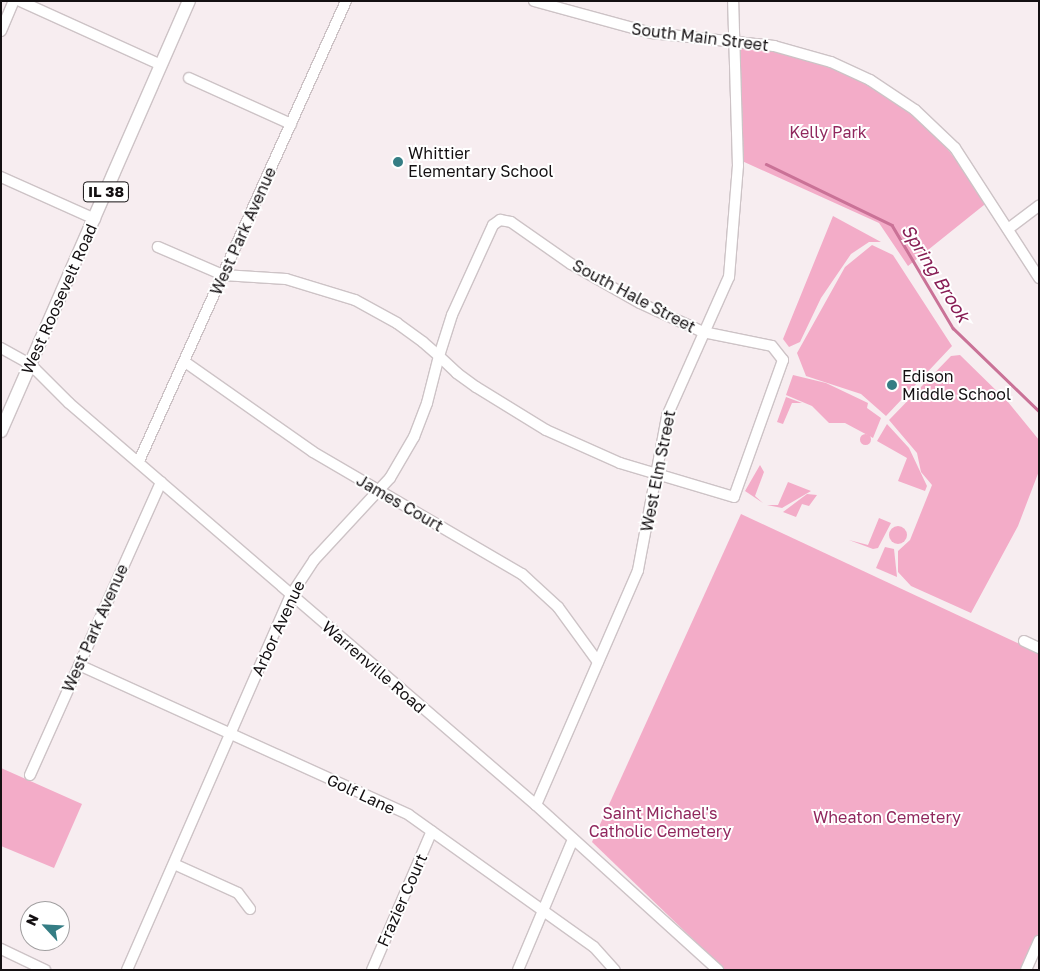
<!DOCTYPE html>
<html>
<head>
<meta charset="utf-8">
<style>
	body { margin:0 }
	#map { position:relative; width:1040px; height:971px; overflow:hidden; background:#f7edf0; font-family:"Golos Text",sans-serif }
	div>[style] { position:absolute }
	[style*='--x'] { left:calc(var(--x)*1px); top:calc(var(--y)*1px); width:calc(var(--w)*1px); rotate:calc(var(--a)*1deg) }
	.green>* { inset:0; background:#f3acc8 }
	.round { border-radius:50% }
	.stream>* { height:2.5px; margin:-1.25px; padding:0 1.25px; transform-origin:1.25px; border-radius:1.25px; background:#ca7297 }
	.roads { filter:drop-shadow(1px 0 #cdc3c6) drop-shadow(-1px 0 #cdc3c6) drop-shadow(0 1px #cdc3c6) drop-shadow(0 -1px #cdc3c6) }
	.minor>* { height:10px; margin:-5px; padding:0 5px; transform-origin:5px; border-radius:5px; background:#fff }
	.major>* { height:12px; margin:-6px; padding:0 6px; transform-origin:6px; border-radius:6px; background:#fff }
	.dots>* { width:14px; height:14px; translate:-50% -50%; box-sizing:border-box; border:2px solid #fff; border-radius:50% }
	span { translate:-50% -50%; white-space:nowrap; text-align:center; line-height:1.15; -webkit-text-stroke:4px #fff; paint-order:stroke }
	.shield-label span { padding:1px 4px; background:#fff; border:1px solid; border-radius:4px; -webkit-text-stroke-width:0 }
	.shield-label { font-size:15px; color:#141012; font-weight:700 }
	.street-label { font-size:16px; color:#141012 }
	.park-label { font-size:16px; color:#90275d }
	.poi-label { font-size:16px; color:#141012 }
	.left { translate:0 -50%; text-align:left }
	.water-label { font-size:18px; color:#881e55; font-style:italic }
	.frame { position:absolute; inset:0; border:2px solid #141012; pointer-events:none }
	.north { position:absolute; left:20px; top:901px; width:50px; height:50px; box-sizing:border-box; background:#fff; border:1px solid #a19fa0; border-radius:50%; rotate:295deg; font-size:14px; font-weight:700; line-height:20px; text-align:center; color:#141012 }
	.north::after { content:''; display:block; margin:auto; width:18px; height:22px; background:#357d84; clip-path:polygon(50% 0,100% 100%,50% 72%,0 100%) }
</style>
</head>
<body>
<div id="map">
	<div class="green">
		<i style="clip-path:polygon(735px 43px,805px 58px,854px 77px,894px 100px,937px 136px,989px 201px,908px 266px,879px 223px,742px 161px)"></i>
		<i style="clip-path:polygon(833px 216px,881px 242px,869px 242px,851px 254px,821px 298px,800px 342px,789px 347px,783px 339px)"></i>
		<i style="clip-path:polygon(872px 245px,893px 255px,952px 346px,886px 416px,861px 394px,806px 376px,797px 353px,845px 267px)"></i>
		<i style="clip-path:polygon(960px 355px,1008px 402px,1039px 440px,1039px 471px,1018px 526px,971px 613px,911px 586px,898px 572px,898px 551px,910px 540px,932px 485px,921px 472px,917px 453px,889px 420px,951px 356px)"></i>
		<i style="clip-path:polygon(793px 375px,826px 383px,868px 403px,867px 408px,881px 418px,873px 438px,845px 423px,829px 423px,812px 406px,786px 395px)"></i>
		<i style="clip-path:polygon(786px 397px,802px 403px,792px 403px,783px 424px,777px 422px)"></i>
		<i style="clip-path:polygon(887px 424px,909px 448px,927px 486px,925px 491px,898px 481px,907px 458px,877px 441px)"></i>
		<i class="round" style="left:859.5px;top:433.5px;width:11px;height:11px"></i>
		<i style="clip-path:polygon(760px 465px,764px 472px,755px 496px,763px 503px,745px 491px)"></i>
		<i style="clip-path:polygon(788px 482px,811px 491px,782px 508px,767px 505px,778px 505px)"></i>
		<i style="clip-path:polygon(807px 494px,817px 495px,809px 506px,802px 504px,796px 517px,783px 512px)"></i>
		<i style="clip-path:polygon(741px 514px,1039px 653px,1039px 932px,1022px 970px,725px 970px,592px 842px)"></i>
		<i style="clip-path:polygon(879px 518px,891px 523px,878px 548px,873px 549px,849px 540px,868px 545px)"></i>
		<i class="round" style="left:889px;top:526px;width:18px;height:18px"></i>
		<i style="clip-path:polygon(885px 547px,894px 549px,897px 577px,876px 568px)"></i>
		<i style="clip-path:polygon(1px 768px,82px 804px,54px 868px,1px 846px)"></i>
	</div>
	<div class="stream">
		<i style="--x:766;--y:164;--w:140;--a:25.8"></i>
		<i style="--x:892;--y:225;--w:120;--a:59.4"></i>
		<i style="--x:953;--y:328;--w:120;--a:44"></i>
	</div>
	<div class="roads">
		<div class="minor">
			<i style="--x:20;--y:1;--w:155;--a:24.4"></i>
			<i style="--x:534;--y:1;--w:121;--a:15.3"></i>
			<i style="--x:651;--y:33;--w:124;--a:6"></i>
			<i style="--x:774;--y:46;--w:59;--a:15.7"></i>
			<i style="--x:831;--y:62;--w:43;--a:24.8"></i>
			<i style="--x:870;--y:80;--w:54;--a:33.7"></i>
			<i style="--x:915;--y:110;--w:55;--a:43.5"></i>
			<i style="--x:955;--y:148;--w:155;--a:57.1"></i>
			<i style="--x:1;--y:31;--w:33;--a:-67"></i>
			<i style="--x:189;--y:78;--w:112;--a:24.3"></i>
			<i style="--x:1;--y:177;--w:103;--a:24.1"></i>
			<i style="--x:1008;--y:229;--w:39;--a:-37"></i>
			<i style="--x:1;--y:348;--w:33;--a:29"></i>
			<i style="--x:30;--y:364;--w:55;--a:45"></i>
			<i style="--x:69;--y:403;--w:616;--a:40.72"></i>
			<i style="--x:536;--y:805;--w:246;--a:42.2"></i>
			<i style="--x:185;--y:362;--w:156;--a:35.1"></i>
			<i style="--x:313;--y:452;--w:242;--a:30.3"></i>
			<i style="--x:522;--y:574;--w:49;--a:42.5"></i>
			<i style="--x:558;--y:607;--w:68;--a:54"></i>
			<i style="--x:139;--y:461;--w:504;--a:-65.77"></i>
			<i style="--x:1024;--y:641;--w:17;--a:25"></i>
			<i style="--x:79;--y:665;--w:362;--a:24.4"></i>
			<i style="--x:409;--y:815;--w:227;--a:35.5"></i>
			<i style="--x:594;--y:947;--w:31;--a:48"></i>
			<i style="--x:30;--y:775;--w:321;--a:-65.9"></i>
			<i style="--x:536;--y:805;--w:256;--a:-66.5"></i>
			<i style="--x:638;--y:570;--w:157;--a:-79.3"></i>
			<i style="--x:667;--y:416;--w:152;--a:-66"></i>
			<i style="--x:729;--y:277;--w:111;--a:-85.4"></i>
			<i style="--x:738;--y:166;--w:165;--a:-91.7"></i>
			<i style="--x:174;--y:864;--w:70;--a:24.4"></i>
			<i style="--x:238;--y:893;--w:20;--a:53"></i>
			<i style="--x:1;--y:949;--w:49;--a:25.5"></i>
			<i style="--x:127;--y:970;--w:409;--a:-66.4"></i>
			<i style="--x:291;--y:595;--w:42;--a:-56.7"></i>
			<i style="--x:314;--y:560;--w:112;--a:-47.2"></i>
			<i style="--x:390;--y:478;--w:48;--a:-59.7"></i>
			<i style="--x:414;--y:437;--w:36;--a:-69"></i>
			<i style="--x:427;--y:403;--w:49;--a:-75.7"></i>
			<i style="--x:439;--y:356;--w:43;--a:-72.4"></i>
			<i style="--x:452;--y:315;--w:99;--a:-65.5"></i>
			<i style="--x:493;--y:225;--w:9;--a:-36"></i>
			<i style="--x:500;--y:220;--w:11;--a:10"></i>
			<i style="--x:511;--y:222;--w:73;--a:35"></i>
			<i style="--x:571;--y:264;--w:79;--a:29.5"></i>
			<i style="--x:640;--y:303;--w:69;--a:24.7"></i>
			<i style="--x:703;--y:332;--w:70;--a:11.5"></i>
			<i style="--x:772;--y:346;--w:18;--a:52"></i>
			<i style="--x:783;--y:360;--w:145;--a:109.7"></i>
			<i style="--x:734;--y:497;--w:119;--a:-163.4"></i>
			<i style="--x:620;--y:463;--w:81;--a:-156"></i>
			<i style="--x:546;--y:430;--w:82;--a:-148.4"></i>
			<i style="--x:476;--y:387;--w:24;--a:-144"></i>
			<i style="--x:457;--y:373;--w:25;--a:-137"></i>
			<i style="--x:439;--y:356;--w:21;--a:-139"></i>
			<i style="--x:423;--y:342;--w:32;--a:-144"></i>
			<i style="--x:397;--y:323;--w:48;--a:-151.3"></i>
			<i style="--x:355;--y:300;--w:72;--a:-163.1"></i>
			<i style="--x:286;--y:279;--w:63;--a:-176.4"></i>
			<i style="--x:223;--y:275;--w:71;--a:-156.7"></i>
			<i style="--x:372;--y:970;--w:151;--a:-66.7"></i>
			<i style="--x:518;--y:970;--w:142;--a:-67.2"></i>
			<i style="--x:1026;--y:970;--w:32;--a:-66"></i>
		</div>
		<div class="major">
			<i style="--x:1;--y:431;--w:469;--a:-66.4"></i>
		</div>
	</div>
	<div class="dots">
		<i style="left:398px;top:162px;background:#357d84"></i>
		<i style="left:892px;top:385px;background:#357d84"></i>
	</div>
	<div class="shield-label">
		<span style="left:106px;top:192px">IL 38</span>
	</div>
	<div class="street-label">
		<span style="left:700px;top:37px;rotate:7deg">South Main Street</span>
		<span style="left:243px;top:231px;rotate:-66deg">West Park Avenue</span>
		<span style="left:634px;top:296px;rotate:28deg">South Hale Street</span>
		<span style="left:59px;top:299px;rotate:-66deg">West Roosevelt Road</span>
		<span style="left:658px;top:471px;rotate:-79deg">West Elm Street</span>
		<span style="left:400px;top:503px;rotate:30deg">James Court</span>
		<span style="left:95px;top:628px;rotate:-66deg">West Park Avenue</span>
		<span style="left:278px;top:628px;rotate:-65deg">Arbor Avenue</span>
		<span style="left:374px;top:667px;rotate:41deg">Warrenville Road</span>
		<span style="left:361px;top:794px;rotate:25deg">Golf Lane</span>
		<span style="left:402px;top:900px;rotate:-66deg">Frazier Court</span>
	</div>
	<div class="park-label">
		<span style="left:828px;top:132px">Kelly Park</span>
		<span style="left:660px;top:822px">Saint Michael's<br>Catholic Cemetery</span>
		<span style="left:887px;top:817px">Wheaton Cemetery</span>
	</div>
	<div class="poi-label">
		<span class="left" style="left:408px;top:162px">Whittier<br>Elementary School</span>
		<span class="left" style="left:902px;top:385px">Edison<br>Middle School</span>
	</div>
	<div class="water-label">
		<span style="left:936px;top:273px;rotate:58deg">Spring Brook</span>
	</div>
	<div class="frame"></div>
	<div class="north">N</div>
</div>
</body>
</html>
